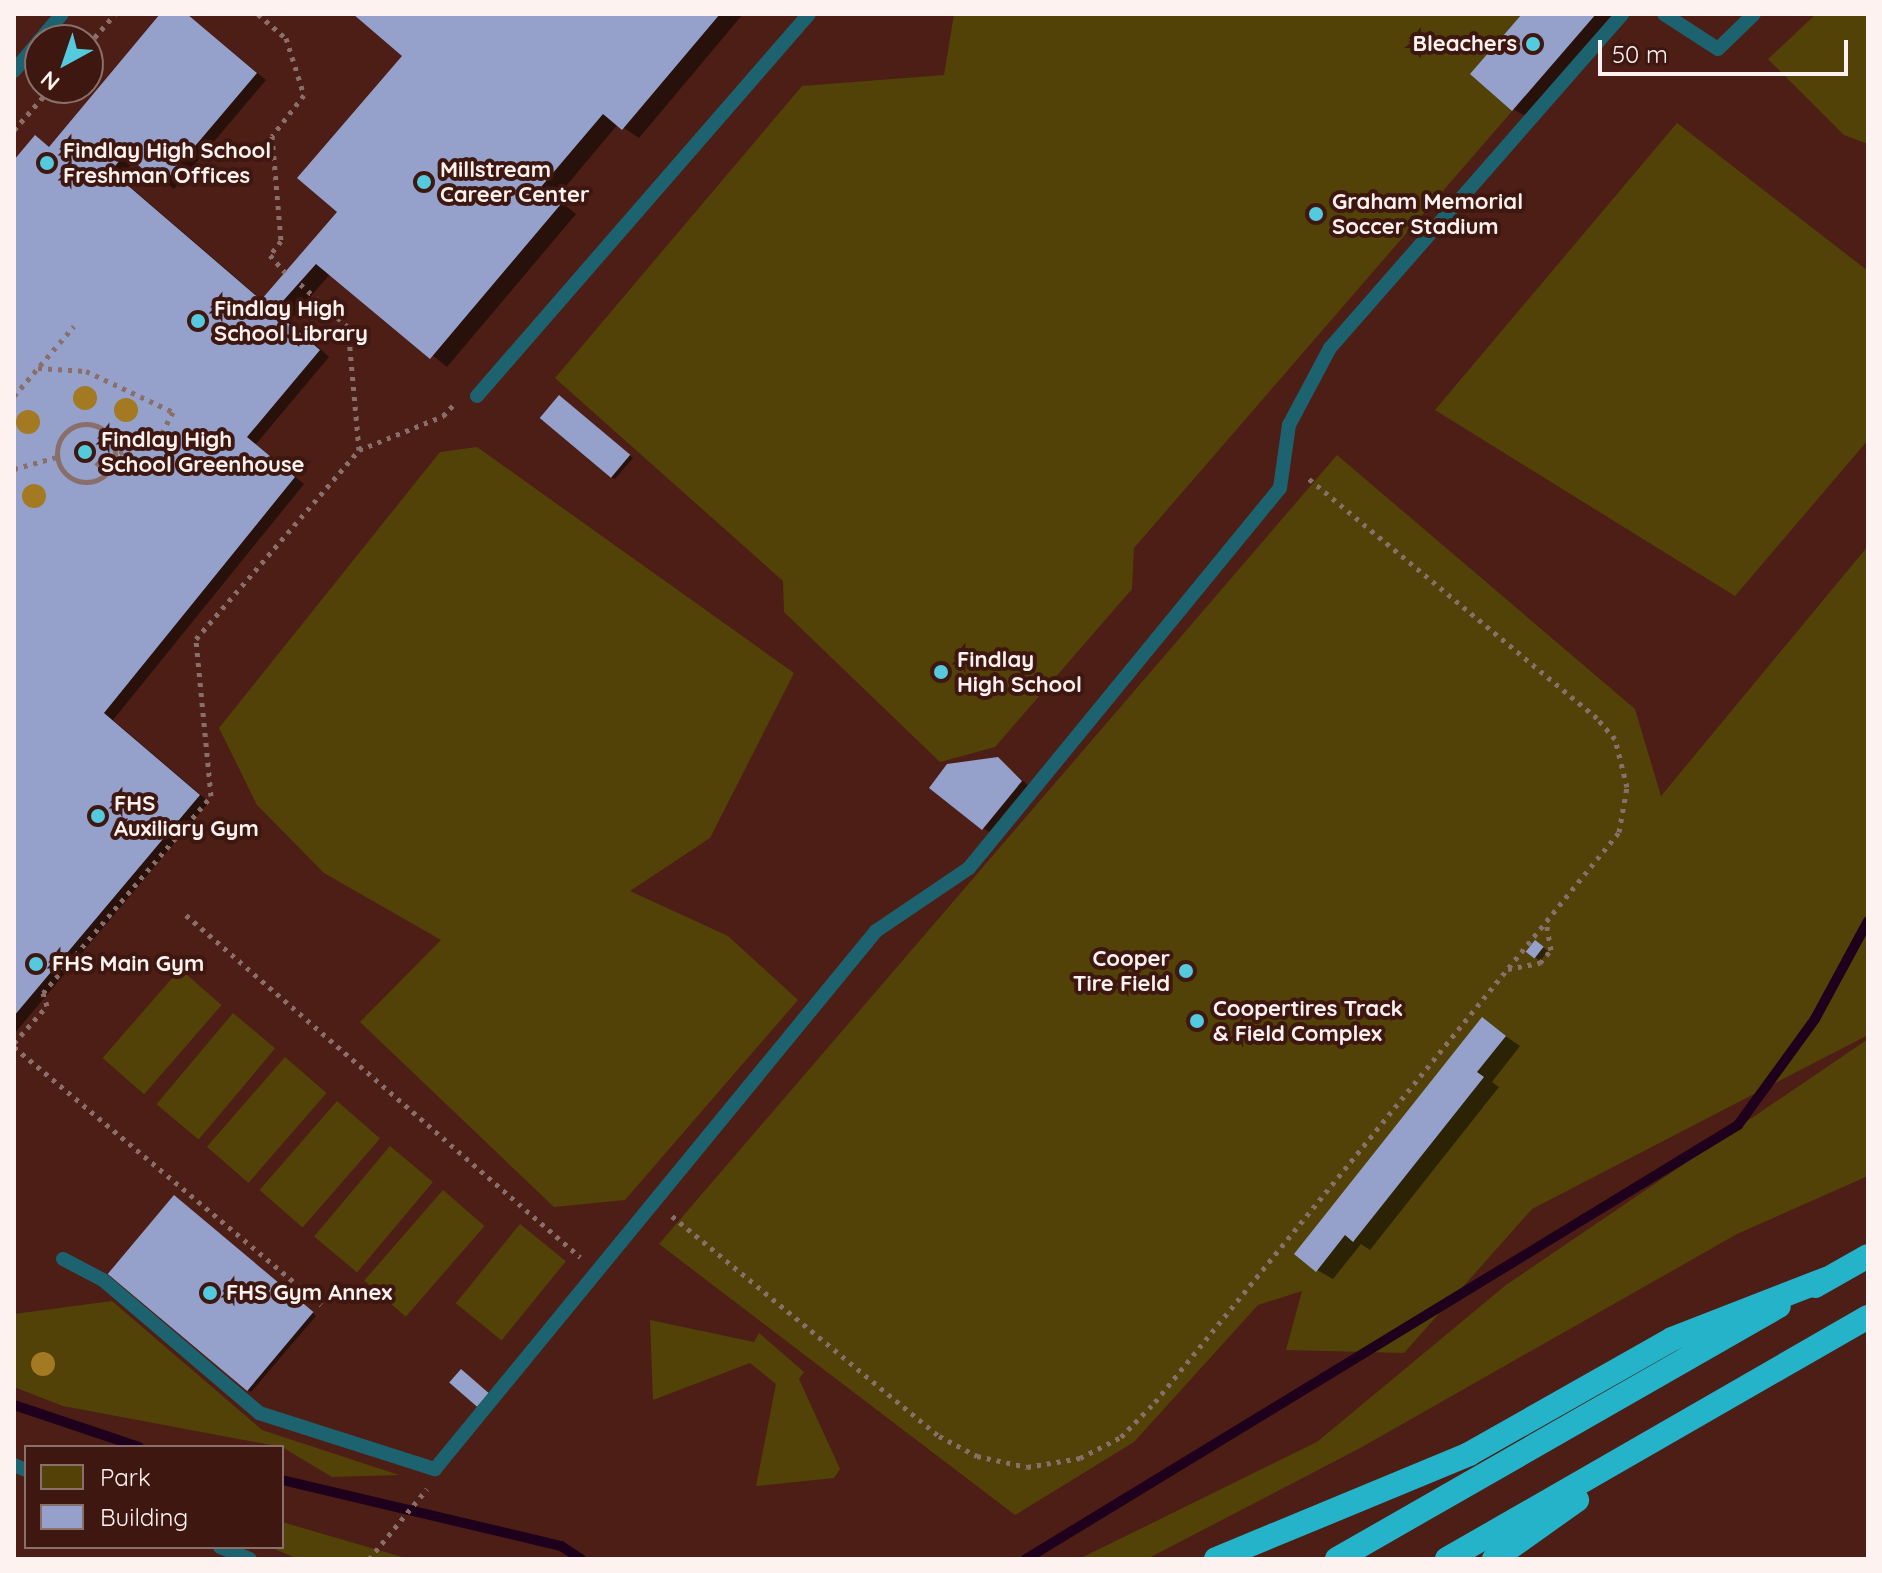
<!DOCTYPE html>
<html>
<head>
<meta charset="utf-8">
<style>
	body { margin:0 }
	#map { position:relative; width:1882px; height:1573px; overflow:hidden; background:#3d1710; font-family:Quicksand,sans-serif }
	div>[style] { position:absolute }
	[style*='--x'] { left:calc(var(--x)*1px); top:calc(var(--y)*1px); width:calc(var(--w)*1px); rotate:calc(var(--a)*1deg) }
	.built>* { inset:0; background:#4c1e16 }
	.green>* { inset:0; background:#524208; transform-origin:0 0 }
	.shadow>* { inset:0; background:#0007 }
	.stream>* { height:10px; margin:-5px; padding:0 5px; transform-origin:5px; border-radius:5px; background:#1e001c }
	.building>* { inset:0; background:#95a1cb; transform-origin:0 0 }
	.path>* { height:5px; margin-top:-2.5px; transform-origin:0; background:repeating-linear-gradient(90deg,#896e69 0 4px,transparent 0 10px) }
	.path>.ring { margin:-2.5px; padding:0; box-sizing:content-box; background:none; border:5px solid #896e69; border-radius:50% }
	.service>* { height:14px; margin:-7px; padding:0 7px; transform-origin:7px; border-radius:7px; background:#1d636f }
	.motorway>* { height:24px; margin:-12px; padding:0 12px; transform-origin:12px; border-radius:12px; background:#24b3c9 }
	.trees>* { width:24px; height:24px; margin:-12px; border-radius:50%; background:#a37922 }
	.dots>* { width:22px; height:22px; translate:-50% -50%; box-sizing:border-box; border:4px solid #3d1710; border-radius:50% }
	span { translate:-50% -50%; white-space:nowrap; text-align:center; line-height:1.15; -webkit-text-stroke:8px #3d1710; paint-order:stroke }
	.poi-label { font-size:22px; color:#fdf2f0; font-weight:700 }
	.right { translate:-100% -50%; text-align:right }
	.left { translate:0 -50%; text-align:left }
	.frame { position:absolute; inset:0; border:16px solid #fdf2f0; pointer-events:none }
	.legend { position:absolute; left:24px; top:1445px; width:260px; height:104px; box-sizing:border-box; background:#3d1710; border:2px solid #8a6f6a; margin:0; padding:10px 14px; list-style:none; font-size:24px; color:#fdf2f0 }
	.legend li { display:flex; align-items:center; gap:16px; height:40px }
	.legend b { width:40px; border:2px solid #8a6f6a }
	.north { position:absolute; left:24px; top:24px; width:80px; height:80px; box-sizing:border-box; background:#3d1710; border:2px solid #8a6f6a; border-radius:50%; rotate:220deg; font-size:22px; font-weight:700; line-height:32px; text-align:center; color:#fdf2f0 }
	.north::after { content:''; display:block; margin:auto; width:28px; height:36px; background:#55cadf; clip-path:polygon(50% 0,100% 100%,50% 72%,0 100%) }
	.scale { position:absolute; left:1598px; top:40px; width:250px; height:36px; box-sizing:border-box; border:4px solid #fdf2f0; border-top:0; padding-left:10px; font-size:24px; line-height:28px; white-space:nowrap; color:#fdf2f0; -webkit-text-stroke:6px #3d1710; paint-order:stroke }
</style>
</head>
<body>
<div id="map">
	<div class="built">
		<i style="clip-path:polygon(evenodd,14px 14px,1868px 14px,1868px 1559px,14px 1559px,14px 14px,40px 40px,88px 40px,88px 88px,40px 88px,40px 40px,14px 14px,26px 1447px,282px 1447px,282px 1547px,26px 1547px,26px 1447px)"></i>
	</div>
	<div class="green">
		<i style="clip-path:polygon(954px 14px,1596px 14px,1134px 548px,1132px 589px,995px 747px,940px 762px,784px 612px,783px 581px,555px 378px,802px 86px,944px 75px)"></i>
		<i style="clip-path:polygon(1816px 14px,1868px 14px,1868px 144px,1844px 135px,1768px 59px)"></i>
		<i style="clip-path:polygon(1677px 123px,1868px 271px,1868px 440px,1735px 596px,1435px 410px)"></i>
		<i style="clip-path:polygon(477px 447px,794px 673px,710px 838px,630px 891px,728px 936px,798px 1000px,625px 1200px,554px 1207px,360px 1022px,441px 940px,324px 873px,257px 805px,219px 728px,440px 452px)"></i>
		<i style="clip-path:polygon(1337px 455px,1635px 709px,1661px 796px,1868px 546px,1868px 1035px,1532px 1209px,1404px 1353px,1286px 1350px,1302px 1291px,1258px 1305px,1134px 1442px,1015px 1515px,659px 1244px)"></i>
		<i style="left:180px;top:969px;width:55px;height:118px;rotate:41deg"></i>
		<i style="left:233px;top:1013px;width:55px;height:119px;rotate:40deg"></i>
		<i style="clip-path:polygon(1868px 1039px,1868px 1176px,1737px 1234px,1362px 1447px,1147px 1559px,1079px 1559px,1317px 1442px,1506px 1285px)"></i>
		<i style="left:285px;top:1057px;width:55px;height:119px;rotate:41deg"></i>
		<i style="left:337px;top:1101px;width:57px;height:118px;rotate:41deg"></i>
		<i style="left:390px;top:1146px;width:56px;height:118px;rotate:40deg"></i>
		<i style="left:443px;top:1190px;width:55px;height:120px;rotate:41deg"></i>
		<i style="left:520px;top:1224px;width:59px;height:102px;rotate:39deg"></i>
		<i style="clip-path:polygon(112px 1301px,262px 1430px,399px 1475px,332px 1477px,282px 1447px,63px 1406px,14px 1387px,14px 1314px)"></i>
		<i style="clip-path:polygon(650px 1320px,754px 1342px,759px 1333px,804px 1372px,799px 1379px,840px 1469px,834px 1478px,756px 1486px,776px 1384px,750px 1363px,653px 1400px)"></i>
		<i style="clip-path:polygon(282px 1522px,409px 1559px,298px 1559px,270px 1547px,282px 1547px)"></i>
	</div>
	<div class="shadow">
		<i style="clip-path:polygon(163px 14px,187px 14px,266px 80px,174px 189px,135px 160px,120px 178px,263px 301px,340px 212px,404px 56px,356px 14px,743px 14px,639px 138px,618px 124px,556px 198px,576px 214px,447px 367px,331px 273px,291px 319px,281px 313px,329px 357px,256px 444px,304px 484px,113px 720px,209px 802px,14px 1034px,14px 163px,36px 138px,51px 148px)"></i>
		<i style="clip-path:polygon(1525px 14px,1620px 14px,1529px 118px,1513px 109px)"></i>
		<i style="clip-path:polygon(564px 400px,633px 458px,615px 479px,611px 477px)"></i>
		<i style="clip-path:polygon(998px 759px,1031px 788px,993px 834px,983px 828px)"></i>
		<i style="clip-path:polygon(1540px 945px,1548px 951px,1540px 961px,1528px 952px)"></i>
		<i style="clip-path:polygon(1482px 1020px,1520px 1046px,1492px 1082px,1499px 1087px,1370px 1250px,1361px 1244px,1333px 1279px,1317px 1270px)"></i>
		<i style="clip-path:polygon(179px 1200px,316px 1316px,251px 1392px,247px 1390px)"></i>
	</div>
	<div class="stream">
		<i style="--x:14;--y:1405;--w:132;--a:18.6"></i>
		<i style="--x:282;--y:1480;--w:287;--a:13.3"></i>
		<i style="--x:561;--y:1546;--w:24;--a:33"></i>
		<i style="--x:1026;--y:1559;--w:834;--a:-31.36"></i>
		<i style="--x:1738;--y:1125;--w:131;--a:-54"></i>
		<i style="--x:1815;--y:1019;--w:111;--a:-61.6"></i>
	</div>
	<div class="building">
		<i style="clip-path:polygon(160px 14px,187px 14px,257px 73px,162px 185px,125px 154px,111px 171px,261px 300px,337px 212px,297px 178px,402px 56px,353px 14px,720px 14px,622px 130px,603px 114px,541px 187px,561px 204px,430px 359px,316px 264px,274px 311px,320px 350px,247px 437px,295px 477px,104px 713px,200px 795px,14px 1016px,14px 160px,35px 135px,49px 147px)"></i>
		<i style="clip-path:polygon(1522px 14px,1596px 14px,1512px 111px,1470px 74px)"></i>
		<i style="left:559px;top:395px;width:93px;height:30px;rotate:40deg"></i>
		<i style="clip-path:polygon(998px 757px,1022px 781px,982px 830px,929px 788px,947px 764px)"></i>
		<i style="left:1535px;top:940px;width:11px;height:15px;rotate:38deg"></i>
		<i style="clip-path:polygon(1482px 1017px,1506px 1036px,1477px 1072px,1484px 1077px,1353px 1242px,1345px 1235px,1316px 1272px,1294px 1254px)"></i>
		<i style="left:174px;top:1195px;width:182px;height:103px;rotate:40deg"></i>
		<i style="left:461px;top:1369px;width:37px;height:18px;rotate:41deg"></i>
	</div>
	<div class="path">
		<i style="--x:258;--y:14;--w:37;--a:41"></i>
		<i style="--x:286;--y:38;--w:60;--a:72.5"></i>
		<i style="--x:304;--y:95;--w:52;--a:128"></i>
		<i style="--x:272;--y:136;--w:105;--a:85.1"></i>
		<i style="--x:281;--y:241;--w:18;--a:128"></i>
		<i style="--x:270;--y:255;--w:23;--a:49"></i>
		<i style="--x:88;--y:45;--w:41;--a:-48.9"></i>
		<i style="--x:14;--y:130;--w:56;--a:-48.6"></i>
		<i style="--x:38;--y:368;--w:48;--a:3.6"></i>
		<i style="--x:86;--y:371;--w:96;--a:25.2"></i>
		<i style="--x:173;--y:412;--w:27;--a:118"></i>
		<i style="--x:160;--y:436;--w:49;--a:157.1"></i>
		<i style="--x:14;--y:396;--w:92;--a:-49.4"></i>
		<i class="ring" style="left:57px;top:424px;width:53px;height:53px"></i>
		<i style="--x:359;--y:450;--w:91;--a:-22"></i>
		<i style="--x:443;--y:416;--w:19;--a:-47"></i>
		<i style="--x:96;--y:462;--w:16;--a:40"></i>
		<i style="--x:14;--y:469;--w:45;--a:-15.6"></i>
		<i style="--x:186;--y:915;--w:522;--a:40.96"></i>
		<i style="--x:1508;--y:969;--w:33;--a:-11"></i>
		<i style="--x:1540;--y:963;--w:17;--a:-50"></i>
		<i style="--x:1551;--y:950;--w:27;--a:-100"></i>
		<i style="--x:14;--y:1043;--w:50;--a:-48.3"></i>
		<i style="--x:47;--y:1006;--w:14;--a:-107"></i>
		<i style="--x:43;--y:993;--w:259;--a:-49.5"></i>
		<i style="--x:211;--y:796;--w:158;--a:-95.5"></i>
		<i style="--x:196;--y:639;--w:250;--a:-49.2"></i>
		<i style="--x:359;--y:450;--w:123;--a:-95.1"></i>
		<i style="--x:348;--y:327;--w:66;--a:-138.1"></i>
		<i style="--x:14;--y:1047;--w:401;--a:40"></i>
		<i style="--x:672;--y:1216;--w:346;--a:39.5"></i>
		<i style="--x:939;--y:1436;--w:43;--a:27.8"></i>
		<i style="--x:977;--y:1456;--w:51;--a:12.4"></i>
		<i style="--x:1027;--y:1467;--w:54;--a:-9.6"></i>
		<i style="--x:1080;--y:1458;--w:46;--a:-27.1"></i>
		<i style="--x:1121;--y:1437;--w:49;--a:-45.8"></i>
		<i style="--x:1155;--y:1402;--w:735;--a:-50.85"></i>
		<i style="--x:1619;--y:832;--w:46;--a:-79.9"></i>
		<i style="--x:1627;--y:787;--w:49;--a:-104"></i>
		<i style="--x:1615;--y:739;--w:28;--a:-131"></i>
		<i style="--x:1597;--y:718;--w:379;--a:-140.3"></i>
		<i style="--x:369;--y:1559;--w:91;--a:-50.4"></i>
	</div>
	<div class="service">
		<i style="--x:1664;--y:14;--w:64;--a:32.9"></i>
		<i style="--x:1718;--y:49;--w:50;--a:-44.2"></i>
		<i style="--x:40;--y:40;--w:34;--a:-50"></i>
		<i style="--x:14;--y:71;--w:40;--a:-50"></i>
		<i style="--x:477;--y:396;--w:506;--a:-49.01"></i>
		<i style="--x:63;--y:1259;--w:45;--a:27.7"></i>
		<i style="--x:103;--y:1280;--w:205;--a:40.4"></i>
		<i style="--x:259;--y:1413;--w:185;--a:17.7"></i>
		<i style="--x:435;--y:1469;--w:696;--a:-50.66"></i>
		<i style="--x:876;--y:931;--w:112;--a:-34.1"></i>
		<i style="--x:969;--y:868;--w:491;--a:-50.7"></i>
		<i style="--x:1280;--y:488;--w:64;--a:-81.9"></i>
		<i style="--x:1289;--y:425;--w:87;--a:-62"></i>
		<i style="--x:1330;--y:348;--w:444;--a:-48.8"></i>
		<i style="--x:14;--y:1465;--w:13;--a:23"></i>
		<i style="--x:220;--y:1547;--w:32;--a:22"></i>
	</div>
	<div class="motorway">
		<i style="--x:1815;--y:1286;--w:61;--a:-29.5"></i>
		<i style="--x:1216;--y:1559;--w:274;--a:-22.5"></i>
		<i style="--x:1469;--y:1454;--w:233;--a:-29.5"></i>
		<i style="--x:1672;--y:1339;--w:165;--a:-21.3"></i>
		<i style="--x:1337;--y:1559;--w:509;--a:-29.79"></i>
		<i style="--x:1447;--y:1559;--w:486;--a:-29.9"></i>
		<i style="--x:1494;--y:1559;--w:102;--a:-35.4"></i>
	</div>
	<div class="trees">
		<i style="left:85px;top:398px"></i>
		<i style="left:126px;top:410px"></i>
		<i style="left:28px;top:422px"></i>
		<i style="left:34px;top:496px"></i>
		<i style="left:43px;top:1364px"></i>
	</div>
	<div class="dots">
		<i style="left:1533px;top:44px;background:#55cadf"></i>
		<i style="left:47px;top:163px;background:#55cadf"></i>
		<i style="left:424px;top:182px;background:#55cadf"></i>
		<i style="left:1316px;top:214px;background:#55cadf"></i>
		<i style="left:198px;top:321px;background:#55cadf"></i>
		<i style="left:85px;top:452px;background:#55cadf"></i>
		<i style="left:941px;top:672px;background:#55cadf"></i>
		<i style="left:98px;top:816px;background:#55cadf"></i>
		<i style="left:36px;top:964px;background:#55cadf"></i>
		<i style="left:1186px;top:971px;background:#55cadf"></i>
		<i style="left:1197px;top:1021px;background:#55cadf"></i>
		<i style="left:210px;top:1293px;background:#55cadf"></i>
	</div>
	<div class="poi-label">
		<span class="right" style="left:1517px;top:44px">Bleachers</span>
		<span class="left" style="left:63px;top:163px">Findlay High School<br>Freshman Offices</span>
		<span class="left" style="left:440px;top:182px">Millstream<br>Career Center</span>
		<span class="left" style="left:1332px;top:214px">Graham Memorial<br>Soccer Stadium</span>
		<span class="left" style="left:214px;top:321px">Findlay High<br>School Library</span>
		<span class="left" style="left:101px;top:452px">Findlay High<br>School Greenhouse</span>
		<span class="left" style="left:957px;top:672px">Findlay<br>High School</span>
		<span class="left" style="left:114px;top:816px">FHS<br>Auxiliary Gym</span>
		<span class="right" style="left:1170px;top:971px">Cooper<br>Tire Field</span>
		<span class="left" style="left:52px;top:964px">FHS Main Gym</span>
		<span class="left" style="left:1213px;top:1021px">Coopertires Track<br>&amp; Field Complex</span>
		<span class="left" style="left:226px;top:1293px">FHS Gym Annex</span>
	</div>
	<div class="frame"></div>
	<ul class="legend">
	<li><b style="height:22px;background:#524208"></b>Park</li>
	<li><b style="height:22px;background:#95a1cb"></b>Building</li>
	</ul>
	<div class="north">N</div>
	<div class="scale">50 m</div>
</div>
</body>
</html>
